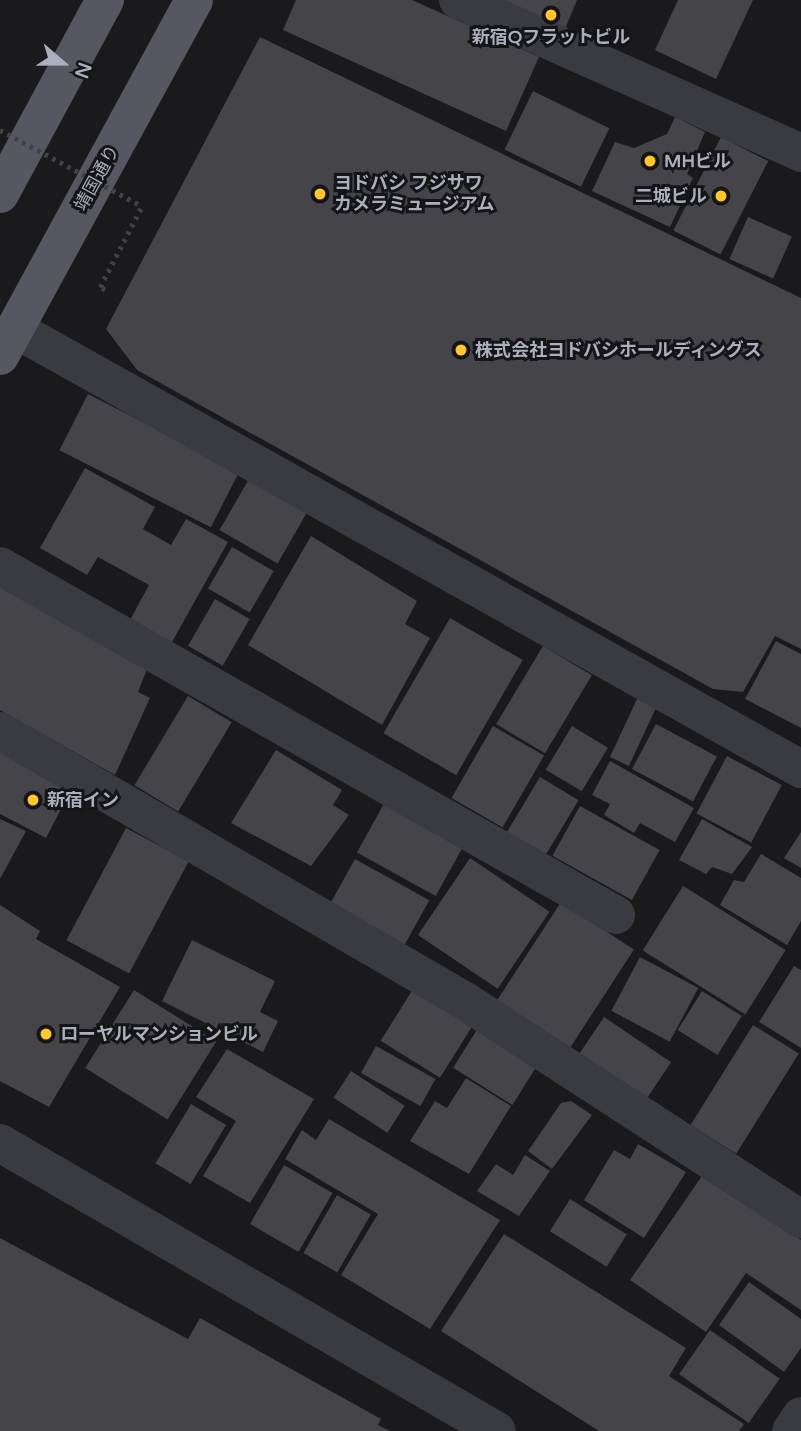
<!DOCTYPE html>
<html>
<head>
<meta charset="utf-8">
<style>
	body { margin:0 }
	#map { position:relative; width:801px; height:1431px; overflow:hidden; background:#1a191c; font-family:"Varela Round","Noto Sans JP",sans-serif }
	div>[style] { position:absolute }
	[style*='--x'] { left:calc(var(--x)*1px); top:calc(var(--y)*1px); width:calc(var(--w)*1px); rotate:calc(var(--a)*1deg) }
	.building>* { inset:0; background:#444449; transform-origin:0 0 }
	.path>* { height:4.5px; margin-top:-2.25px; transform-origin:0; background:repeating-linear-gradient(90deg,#404249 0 3.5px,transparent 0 8.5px) }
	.minor>* { height:38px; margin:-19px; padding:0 19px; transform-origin:19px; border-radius:19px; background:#3a3b41 }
	.major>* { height:38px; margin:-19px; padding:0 19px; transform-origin:19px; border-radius:19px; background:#565761 }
	.path-bridge>* { height:4.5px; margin-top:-2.25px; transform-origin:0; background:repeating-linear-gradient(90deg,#404249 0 3.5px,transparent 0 8.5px) }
	.dots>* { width:19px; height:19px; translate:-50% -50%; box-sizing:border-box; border:4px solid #151417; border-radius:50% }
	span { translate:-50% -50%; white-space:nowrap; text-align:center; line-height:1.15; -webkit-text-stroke:6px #151417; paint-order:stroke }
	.poi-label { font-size:18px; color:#abafbd; font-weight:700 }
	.left { translate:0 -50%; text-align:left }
	.right { translate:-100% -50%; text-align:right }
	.street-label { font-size:18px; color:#abafbd }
	.north { position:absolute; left:28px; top:28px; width:70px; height:70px; -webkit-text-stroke:5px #151417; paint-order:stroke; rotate:110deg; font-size:19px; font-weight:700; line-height:28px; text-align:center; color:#abafbd }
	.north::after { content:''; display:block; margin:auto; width:24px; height:32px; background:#abafbd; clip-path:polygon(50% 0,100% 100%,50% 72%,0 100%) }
</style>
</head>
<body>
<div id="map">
	<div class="building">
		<i style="clip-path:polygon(296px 0,412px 0,539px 57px,506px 131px,283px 30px)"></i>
		<i style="clip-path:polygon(498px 0,577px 0,565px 29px)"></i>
		<i style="clip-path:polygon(678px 0,753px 0,716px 79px,655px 50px)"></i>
		<i style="clip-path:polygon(260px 37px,801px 298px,801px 649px,775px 636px,743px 692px,713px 689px,137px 370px,106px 329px)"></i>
		<i style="left:533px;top:91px;width:85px;height:65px;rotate:26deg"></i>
		<i style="clip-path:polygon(675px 117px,705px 132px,687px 174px,693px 178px,670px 227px,592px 191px,615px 142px,634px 148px,667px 134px)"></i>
		<i style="left:721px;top:137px;width:53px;height:105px;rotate:27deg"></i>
		<i style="left:748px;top:217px;width:48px;height:46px;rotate:24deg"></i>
		<i style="left:88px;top:394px;width:170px;height:63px;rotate:27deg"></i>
		<i style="clip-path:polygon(85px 468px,155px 507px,143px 529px,171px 545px,186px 519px,228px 542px,172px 642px,130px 620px,149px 585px,98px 557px,87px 575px,40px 548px)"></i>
		<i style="left:249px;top:479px;width:67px;height:59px;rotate:30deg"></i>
		<i style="clip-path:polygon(311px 536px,417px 601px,405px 624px,430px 638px,382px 725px,248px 645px)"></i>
		<i style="left:232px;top:547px;width:48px;height:48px;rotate:30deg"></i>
		<i style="clip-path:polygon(0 581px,147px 669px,138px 692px,150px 698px,115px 775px,0 710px)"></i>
		<i style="left:215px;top:599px;width:40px;height:54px;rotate:30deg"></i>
		<i style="left:450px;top:618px;width:84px;height:133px;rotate:30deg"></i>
		<i style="clip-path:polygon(776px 641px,801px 654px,801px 728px,745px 699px)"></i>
		<i style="left:543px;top:646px;width:57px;height:91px;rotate:31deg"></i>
		<i style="left:188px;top:696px;width:51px;height:104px;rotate:31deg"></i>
		<i style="left:637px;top:699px;width:21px;height:64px;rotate:25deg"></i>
		<i style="left:656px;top:724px;width:69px;height:51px;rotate:28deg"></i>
		<i style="left:493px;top:726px;width:59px;height:83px;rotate:30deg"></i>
		<i style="left:572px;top:726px;width:42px;height:51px;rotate:31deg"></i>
		<i style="clip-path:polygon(0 749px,73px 786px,46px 838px,0 814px)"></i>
		<i style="clip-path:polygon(276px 750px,342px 790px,333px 805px,349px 815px,311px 866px,231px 823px)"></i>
		<i style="left:727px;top:756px;width:62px;height:65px;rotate:28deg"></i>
		<i style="clip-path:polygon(610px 761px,694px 808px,675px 842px,640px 823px,634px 833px,604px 815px,610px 804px,592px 795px)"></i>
		<i style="left:540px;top:777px;width:45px;height:68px;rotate:31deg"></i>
		<i style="left:386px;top:800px;width:90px;height:60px;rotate:29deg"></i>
		<i style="left:580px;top:806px;width:91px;height:57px;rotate:29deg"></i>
		<i style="clip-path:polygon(0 819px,26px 831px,0 879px)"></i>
		<i style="clip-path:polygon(702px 819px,752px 847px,732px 874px,712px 867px,706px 874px,679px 860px)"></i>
		<i style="left:126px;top:828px;width:71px;height:127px;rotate:28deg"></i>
		<i style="clip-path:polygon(801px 832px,801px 868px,784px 858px)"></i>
		<i style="clip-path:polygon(761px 854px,801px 878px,801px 921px,787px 945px,720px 905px,734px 880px,744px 882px)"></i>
		<i style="left:470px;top:858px;width:96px;height:93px;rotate:34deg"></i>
		<i style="left:355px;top:859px;width:85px;height:55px;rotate:29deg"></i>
		<i style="left:683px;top:886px;width:121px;height:76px;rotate:32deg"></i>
		<i style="left:561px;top:902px;width:87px;height:125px;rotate:33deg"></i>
		<i style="clip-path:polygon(0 905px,40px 931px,36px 939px,120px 987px,49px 1107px,0 1081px)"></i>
		<i style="clip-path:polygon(192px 940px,275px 981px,260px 1012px,278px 1021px,263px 1052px,162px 1001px)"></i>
		<i style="left:640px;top:957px;width:66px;height:61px;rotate:28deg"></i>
		<i style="clip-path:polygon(794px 966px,801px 970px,801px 1048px,759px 1022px)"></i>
		<i style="left:413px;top:989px;width:70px;height:61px;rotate:32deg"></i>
		<i style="left:134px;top:990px;width:97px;height:92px;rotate:32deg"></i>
		<i style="left:702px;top:991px;width:47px;height:46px;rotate:32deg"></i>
		<i style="left:604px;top:1017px;width:81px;height:46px;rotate:34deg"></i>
		<i style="left:753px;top:1025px;width:54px;height:118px;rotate:32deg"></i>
		<i style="left:478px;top:1028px;width:70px;height:47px;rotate:32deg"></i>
		<i style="left:376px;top:1046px;width:68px;height:31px;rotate:29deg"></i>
		<i style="clip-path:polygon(227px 1049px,314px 1099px,250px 1203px,203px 1176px,236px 1121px,196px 1097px)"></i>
		<i style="left:351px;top:1071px;width:64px;height:32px;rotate:33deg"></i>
		<i style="clip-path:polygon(466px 1078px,511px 1106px,469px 1174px,410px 1141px,435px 1101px,447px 1108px)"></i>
		<i style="clip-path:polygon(571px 1101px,592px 1115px,552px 1169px,528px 1151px,561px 1103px)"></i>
		<i style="left:191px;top:1104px;width:41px;height:69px;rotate:31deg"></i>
		<i style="clip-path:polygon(329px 1119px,500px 1220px,430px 1329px,341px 1275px,378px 1214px,285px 1159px,302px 1130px,316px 1140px)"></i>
		<i style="clip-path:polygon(638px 1144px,686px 1172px,644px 1238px,584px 1200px,614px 1150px,630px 1159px)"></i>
		<i style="clip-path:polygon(525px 1155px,550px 1171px,519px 1216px,477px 1191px,496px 1164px,513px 1175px)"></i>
		<i style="left:284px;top:1165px;width:56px;height:68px;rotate:30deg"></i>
		<i style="clip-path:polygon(704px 1173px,801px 1240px,801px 1310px,746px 1273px,706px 1332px,630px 1280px)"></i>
		<i style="left:337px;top:1195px;width:39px;height:67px;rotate:30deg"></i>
		<i style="left:570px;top:1199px;width:67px;height:38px;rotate:32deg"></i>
		<i style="clip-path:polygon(504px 1234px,686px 1348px,669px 1376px,744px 1424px,739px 1431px,599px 1431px,441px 1331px)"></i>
		<i style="clip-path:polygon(0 1238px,188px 1339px,200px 1318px,381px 1419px,378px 1425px,390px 1431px,0 1431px)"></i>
		<i style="clip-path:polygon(749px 1282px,801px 1319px,801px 1348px,784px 1372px,719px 1325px)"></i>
		<i style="left:710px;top:1330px;width:85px;height:54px;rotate:35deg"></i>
	</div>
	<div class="path">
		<i style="--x:105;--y:290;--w:6;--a:-149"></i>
		<i style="--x:100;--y:287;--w:91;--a:-62.6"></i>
	</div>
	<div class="minor">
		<i style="--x:458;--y:0;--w:376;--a:24"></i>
		<i style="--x:15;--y:329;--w:901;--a:29.24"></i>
		<i style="--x:0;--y:566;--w:708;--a:29.53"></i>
		<i style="--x:0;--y:731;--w:538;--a:30.14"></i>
		<i style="--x:465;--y:1001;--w:401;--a:33"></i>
		<i style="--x:0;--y:1143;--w:574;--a:30.09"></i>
		<i style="--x:791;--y:1431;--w:18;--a:-56"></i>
	</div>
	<div class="major">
		<i style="--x:0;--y:194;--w:221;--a:-61.6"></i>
		<i style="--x:0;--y:356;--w:405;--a:-61.4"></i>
	</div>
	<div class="path-bridge">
		<i style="--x:0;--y:130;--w:161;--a:28.2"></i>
	</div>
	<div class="dots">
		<i style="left:551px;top:15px;background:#ffc62e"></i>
		<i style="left:650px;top:161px;background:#ffc62e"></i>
		<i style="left:320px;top:194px;background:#ffc62e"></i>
		<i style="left:721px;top:196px;background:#ffc62e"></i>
		<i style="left:461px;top:350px;background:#ffc62e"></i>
		<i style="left:33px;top:800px;background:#ffc62e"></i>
		<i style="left:46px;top:1034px;background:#ffc62e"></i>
	</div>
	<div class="poi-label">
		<span style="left:551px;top:37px">新宿Qフラットビル</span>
		<span class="left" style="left:664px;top:161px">MHビル</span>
		<span class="left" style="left:334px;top:194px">ヨドバシ フジサワ<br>カメラミュージアム</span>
		<span class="right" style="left:707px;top:196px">二城ビル</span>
		<span class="left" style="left:475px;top:350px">株式会社ヨドバシホールディングス</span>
		<span class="left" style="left:47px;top:800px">新宿イン</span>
		<span class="left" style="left:60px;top:1034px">ローヤルマンションビル</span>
	</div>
	<div class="street-label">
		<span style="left:97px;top:178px;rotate:-61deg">靖国通り</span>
	</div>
	<div class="north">N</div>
</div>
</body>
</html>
